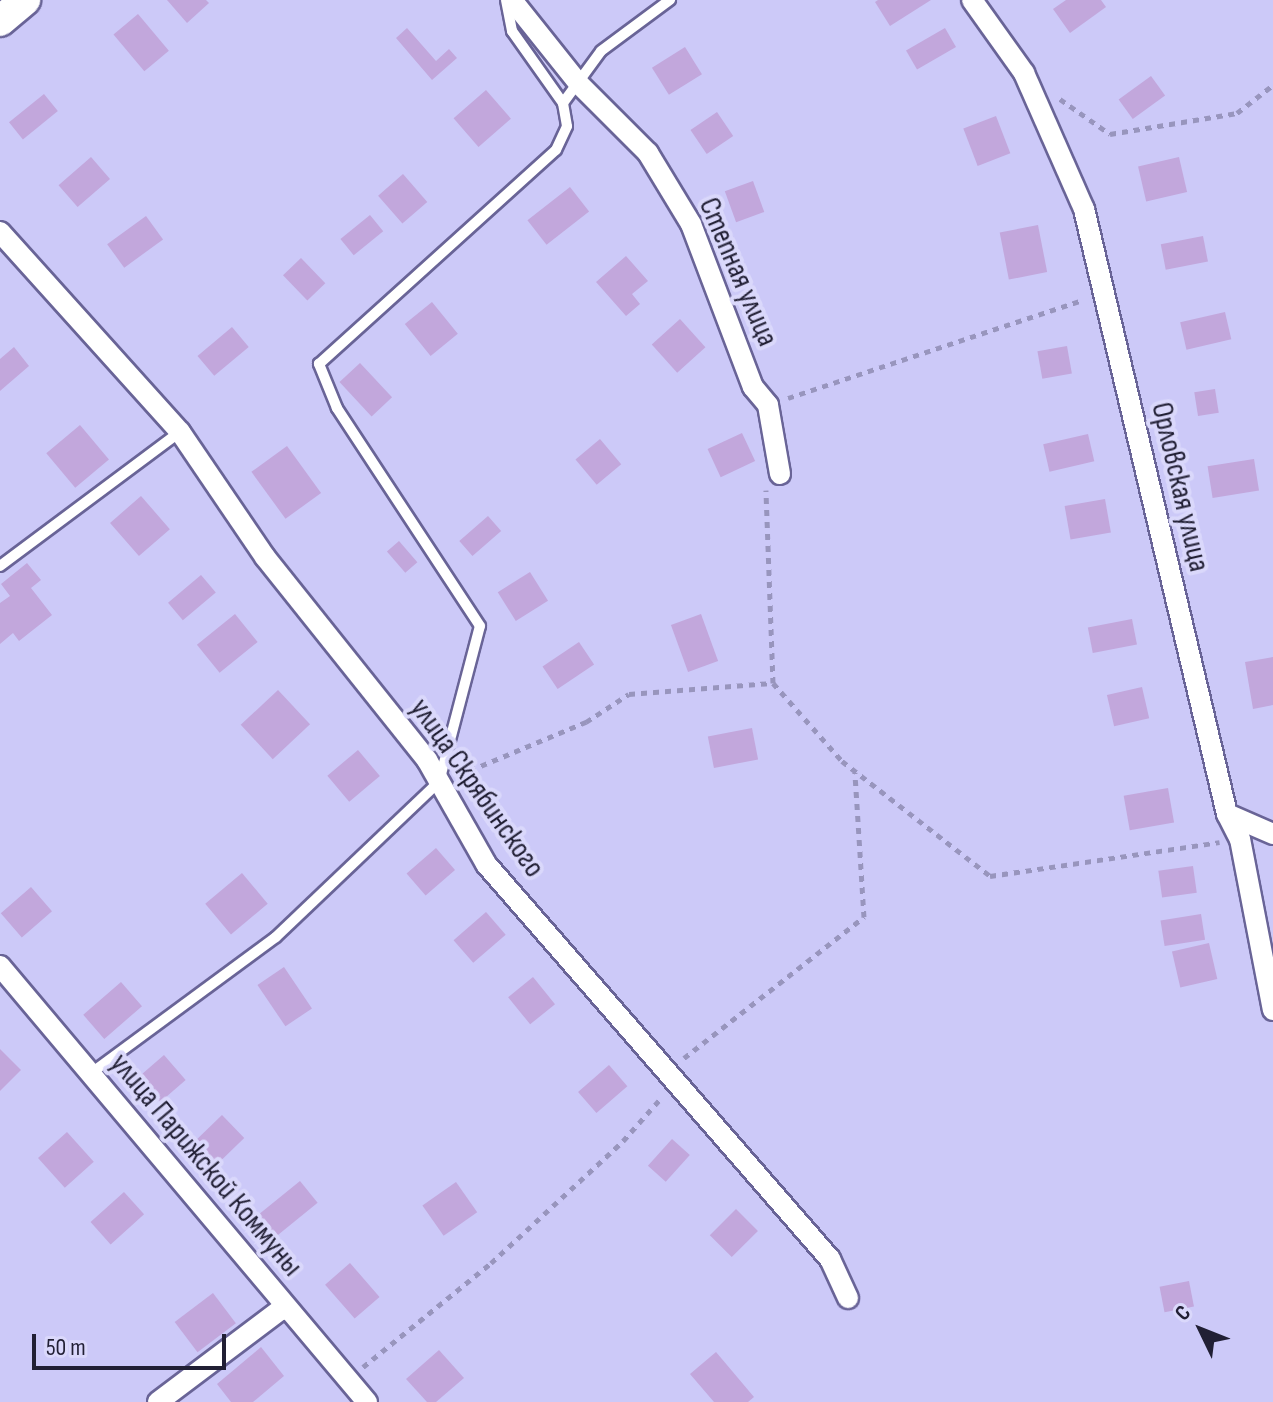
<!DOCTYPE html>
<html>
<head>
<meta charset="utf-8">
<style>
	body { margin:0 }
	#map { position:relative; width:1273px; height:1402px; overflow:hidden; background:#ccc9f8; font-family:"Sofia Sans Condensed",sans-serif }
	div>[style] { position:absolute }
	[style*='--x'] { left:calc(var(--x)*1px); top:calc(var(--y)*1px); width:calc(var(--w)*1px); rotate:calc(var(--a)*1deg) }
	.building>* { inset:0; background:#c2a7dc; transform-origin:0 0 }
	.path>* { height:5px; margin-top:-2.5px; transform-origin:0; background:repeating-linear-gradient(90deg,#9895bd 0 6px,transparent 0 12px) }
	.roads { filter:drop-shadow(2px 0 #696497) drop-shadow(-2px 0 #696497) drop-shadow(0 2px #696497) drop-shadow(0 -2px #696497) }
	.lane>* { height:10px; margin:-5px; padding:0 5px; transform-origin:5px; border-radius:5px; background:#fff }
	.street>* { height:20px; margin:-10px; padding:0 10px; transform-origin:10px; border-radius:10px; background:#fff }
	.secondary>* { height:30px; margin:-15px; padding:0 15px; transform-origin:15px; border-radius:15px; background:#fff }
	span { translate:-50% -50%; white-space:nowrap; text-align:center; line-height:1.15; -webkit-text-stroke:8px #dad8fb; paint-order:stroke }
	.street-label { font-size:30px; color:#211f34 }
	.north { position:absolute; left:1161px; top:1290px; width:80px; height:80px; -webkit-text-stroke:6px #dad8fb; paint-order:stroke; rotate:313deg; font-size:22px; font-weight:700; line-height:32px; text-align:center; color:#211f34 }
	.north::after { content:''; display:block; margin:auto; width:28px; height:36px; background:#211f34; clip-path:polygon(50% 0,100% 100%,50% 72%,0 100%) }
	.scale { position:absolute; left:32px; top:1334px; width:194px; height:36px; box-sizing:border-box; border:4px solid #211f34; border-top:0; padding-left:10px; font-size:24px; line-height:28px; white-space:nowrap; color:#211f34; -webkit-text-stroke:6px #dad8fb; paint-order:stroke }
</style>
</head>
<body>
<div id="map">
	<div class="building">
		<i style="clip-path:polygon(167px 0,206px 0,209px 3px,187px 23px)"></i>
		<i style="clip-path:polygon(878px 0,931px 0,890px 26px,875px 2px)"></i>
		<i style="clip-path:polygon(1066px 0,1101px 0,1106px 7px,1070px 33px,1053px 9px)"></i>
		<i style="left:138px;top:14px;width:48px;height:32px;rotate:50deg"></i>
		<i style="clip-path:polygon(407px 28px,436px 61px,449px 49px,457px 58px,432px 80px,396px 38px)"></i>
		<i style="left:945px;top:28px;width:22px;height:45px;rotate:60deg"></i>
		<i style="left:685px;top:47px;width:32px;height:39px;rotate:58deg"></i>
		<i style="left:1151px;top:76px;width:24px;height:40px;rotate:54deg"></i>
		<i style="left:486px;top:90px;width:38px;height:43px;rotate:49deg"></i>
		<i style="left:44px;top:94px;width:22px;height:45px;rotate:51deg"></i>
		<i style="left:717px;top:112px;width:29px;height:32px;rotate:56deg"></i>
		<i style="left:996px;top:116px;width:40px;height:35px;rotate:69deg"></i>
		<i style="left:91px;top:157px;width:29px;height:43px;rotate:49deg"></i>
		<i style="left:1179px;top:157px;width:36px;height:42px;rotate:77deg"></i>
		<i style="left:403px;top:174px;width:37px;height:33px;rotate:49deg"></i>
		<i style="left:753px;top:181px;width:33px;height:30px;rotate:70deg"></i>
		<i style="left:570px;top:187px;width:31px;height:54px;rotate:52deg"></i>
		<i style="left:370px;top:215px;width:21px;height:38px;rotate:51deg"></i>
		<i style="left:146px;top:216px;width:29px;height:48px;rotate:54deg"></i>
		<i style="left:1038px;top:225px;width:48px;height:39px;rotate:79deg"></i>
		<i style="left:1203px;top:236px;width:26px;height:43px;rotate:79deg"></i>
		<i style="clip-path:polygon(626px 256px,648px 281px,632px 294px,640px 304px,626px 316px,596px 282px)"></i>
		<i style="left:301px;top:258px;width:35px;height:25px;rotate:46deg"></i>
		<i style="left:432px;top:302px;width:41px;height:35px;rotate:51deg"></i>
		<i style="left:1225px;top:312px;width:28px;height:46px;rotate:77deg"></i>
		<i style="left:680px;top:319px;width:38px;height:38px;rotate:48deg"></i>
		<i style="left:232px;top:327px;width:26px;height:45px;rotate:50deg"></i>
		<i style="left:1067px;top:346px;width:28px;height:30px;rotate:80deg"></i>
		<i style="clip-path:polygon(14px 347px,29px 366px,0 391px,0 359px)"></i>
		<i style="left:360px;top:363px;width:47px;height:28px;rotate:47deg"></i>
		<i style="left:1215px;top:389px;width:24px;height:21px;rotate:81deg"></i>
		<i style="left:80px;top:425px;width:45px;height:44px;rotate:50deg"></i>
		<i style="left:742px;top:433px;width:31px;height:38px;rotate:65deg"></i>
		<i style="left:1088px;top:434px;width:28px;height:46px;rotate:77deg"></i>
		<i style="left:600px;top:439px;width:33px;height:32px;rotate:50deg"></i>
		<i style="left:287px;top:446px;width:58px;height:44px;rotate:54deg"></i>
		<i style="left:1254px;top:459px;width:32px;height:47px;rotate:81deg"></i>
		<i style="left:141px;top:496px;width:44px;height:41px;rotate:49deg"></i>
		<i style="left:1105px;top:499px;width:34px;height:41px;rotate:80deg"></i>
		<i style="left:488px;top:516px;width:20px;height:38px;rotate:49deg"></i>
		<i style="left:399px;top:541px;width:28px;height:16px;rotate:49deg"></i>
		<i style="clip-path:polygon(27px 563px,41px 580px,31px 588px,52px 615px,19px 641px,13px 633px,0 644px,0 603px,10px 596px,1px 584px)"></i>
		<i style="left:530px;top:572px;width:34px;height:38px;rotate:58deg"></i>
		<i style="left:201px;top:575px;width:23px;height:43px;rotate:50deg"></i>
		<i style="left:235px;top:614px;width:36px;height:49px;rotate:51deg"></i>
		<i style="left:701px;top:614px;width:50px;height:32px;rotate:70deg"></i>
		<i style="left:1132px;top:619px;width:26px;height:45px;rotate:79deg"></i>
		<i style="left:579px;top:642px;width:27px;height:44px;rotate:56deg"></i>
		<i style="clip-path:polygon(1273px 657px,1273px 705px,1253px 709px,1245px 662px)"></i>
		<i style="left:1142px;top:687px;width:32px;height:36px;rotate:77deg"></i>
		<i style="left:278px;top:690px;width:47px;height:51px;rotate:47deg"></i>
		<i style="left:752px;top:728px;width:32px;height:45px;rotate:79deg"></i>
		<i style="left:358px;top:750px;width:34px;height:40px;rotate:50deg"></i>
		<i style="left:1168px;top:788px;width:35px;height:45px;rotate:80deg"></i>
		<i style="left:436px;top:848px;width:29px;height:39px;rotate:49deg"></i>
		<i style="left:1193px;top:866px;width:27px;height:35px;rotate:82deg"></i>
		<i style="left:242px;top:873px;width:40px;height:48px;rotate:50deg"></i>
		<i style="left:31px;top:887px;width:32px;height:40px;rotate:49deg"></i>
		<i style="left:486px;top:912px;width:30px;height:43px;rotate:49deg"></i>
		<i style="left:1201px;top:914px;width:26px;height:41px;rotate:81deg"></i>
		<i style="left:1209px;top:943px;width:37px;height:38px;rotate:77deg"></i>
		<i style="left:284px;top:967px;width:50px;height:32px;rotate:56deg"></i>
		<i style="left:533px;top:977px;width:35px;height:32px;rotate:51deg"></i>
		<i style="left:121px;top:982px;width:32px;height:50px;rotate:49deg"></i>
		<i style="clip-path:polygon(0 1049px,21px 1070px,0 1091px)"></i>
		<i style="left:164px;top:1055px;width:33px;height:34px;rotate:49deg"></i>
		<i style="left:609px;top:1065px;width:28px;height:41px;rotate:49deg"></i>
		<i style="left:222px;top:1115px;width:32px;height:42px;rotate:46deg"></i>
		<i style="left:67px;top:1132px;width:40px;height:39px;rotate:48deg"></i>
		<i style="left:672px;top:1139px;width:24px;height:36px;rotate:42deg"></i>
		<i style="left:300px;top:1181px;width:28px;height:61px;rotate:51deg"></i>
		<i style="left:456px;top:1182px;width:37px;height:41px;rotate:55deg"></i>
		<i style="left:124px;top:1192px;width:30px;height:45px;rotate:48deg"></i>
		<i style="left:736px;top:1209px;width:31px;height:37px;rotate:45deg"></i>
		<i style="left:350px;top:1263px;width:45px;height:33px;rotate:49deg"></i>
		<i style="left:1189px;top:1281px;width:26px;height:30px;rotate:79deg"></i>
		<i style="left:213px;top:1293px;width:38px;height:48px;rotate:53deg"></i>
		<i style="clip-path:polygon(261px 1347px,284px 1376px,253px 1402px,231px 1402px,217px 1384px)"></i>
		<i style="clip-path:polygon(439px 1350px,464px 1378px,436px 1402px,427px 1402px,406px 1379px)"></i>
		<i style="clip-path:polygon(716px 1352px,754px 1397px,748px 1402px,714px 1402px,690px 1374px)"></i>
	</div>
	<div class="path">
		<i style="--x:1060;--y:99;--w:61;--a:35"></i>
		<i style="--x:1110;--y:134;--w:129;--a:-9.4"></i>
		<i style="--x:1237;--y:113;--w:46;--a:-37.9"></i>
		<i style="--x:788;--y:398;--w:311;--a:-18.4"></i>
		<i style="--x:773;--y:683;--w:104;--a:48.5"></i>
		<i style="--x:842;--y:761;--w:187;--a:37.8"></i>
		<i style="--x:990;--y:876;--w:232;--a:-8.4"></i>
		<i style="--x:459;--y:775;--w:138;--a:-22.7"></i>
		<i style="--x:586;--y:722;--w:51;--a:-33.1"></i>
		<i style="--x:629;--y:694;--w:144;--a:-4.4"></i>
		<i style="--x:773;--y:683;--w:193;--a:-92.1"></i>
		<i style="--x:684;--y:1058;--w:229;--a:-38.1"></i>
		<i style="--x:864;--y:917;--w:145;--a:-93.6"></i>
		<i style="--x:363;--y:1367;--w:165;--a:-39.1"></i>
		<i style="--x:491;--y:1263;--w:180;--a:-42.7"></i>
		<i style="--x:623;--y:1141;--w:57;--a:-48.5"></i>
	</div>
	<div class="roads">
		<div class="lane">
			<i style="--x:506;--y:0;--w:32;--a:79"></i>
			<i style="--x:512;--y:31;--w:88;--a:54.7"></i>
			<i style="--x:0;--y:566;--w:224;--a:-36.7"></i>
			<i style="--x:90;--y:1074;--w:231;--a:-36.4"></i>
			<i style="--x:276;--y:937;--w:225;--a:-43.6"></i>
			<i style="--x:439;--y:782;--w:161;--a:-75.3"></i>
			<i style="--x:480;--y:626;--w:261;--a:-123.3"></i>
			<i style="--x:337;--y:408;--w:48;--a:-112.2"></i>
			<i style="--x:319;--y:364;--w:319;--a:-42.1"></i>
			<i style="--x:556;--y:150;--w:26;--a:-65"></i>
			<i style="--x:567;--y:126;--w:23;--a:-100"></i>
			<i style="--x:563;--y:103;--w:64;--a:-53.8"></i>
			<i style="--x:601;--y:51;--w:86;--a:-36.5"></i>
		</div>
		<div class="street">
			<i style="--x:512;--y:0;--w:107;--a:51.4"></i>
			<i style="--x:579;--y:84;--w:98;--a:45"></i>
			<i style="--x:648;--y:153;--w:83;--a:58.8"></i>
			<i style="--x:691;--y:224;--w:174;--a:69.2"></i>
			<i style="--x:753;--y:387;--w:23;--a:50"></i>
			<i style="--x:768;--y:405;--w:70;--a:80.1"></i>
			<i style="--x:972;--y:0;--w:90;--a:54.5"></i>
			<i style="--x:1024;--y:73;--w:149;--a:66.2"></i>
			<i style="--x:1084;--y:209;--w:622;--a:76.7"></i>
			<i style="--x:1227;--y:814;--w:28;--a:63"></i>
			<i style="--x:1240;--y:839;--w:174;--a:79.1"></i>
			<i style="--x:0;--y:232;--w:269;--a:48"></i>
			<i style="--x:180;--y:432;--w:151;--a:55.8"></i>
			<i style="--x:265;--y:557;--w:260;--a:51.4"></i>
			<i style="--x:427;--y:760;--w:120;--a:60.4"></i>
			<i style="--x:486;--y:864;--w:524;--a:48.95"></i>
			<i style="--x:830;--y:1259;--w:43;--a:65.2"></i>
			<i style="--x:1227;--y:814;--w:50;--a:23.5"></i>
			<i style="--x:0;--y:966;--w:570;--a:49.91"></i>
			<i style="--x:158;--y:1402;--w:153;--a:-37"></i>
			<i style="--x:280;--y:1310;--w:8;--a:-7"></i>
		</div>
		<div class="secondary">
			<i style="--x:0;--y:21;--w:33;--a:-40"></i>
		</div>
	</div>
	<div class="street-label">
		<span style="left:738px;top:272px;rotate:67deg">Степная улица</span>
		<span style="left:1180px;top:487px;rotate:77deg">Орловская улица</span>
		<span style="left:477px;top:788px;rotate:55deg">улица Скрябинского</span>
		<span style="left:206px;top:1165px;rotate:50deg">улица Парижской Коммуны</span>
	</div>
	<div class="north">С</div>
	<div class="scale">50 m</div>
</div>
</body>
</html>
